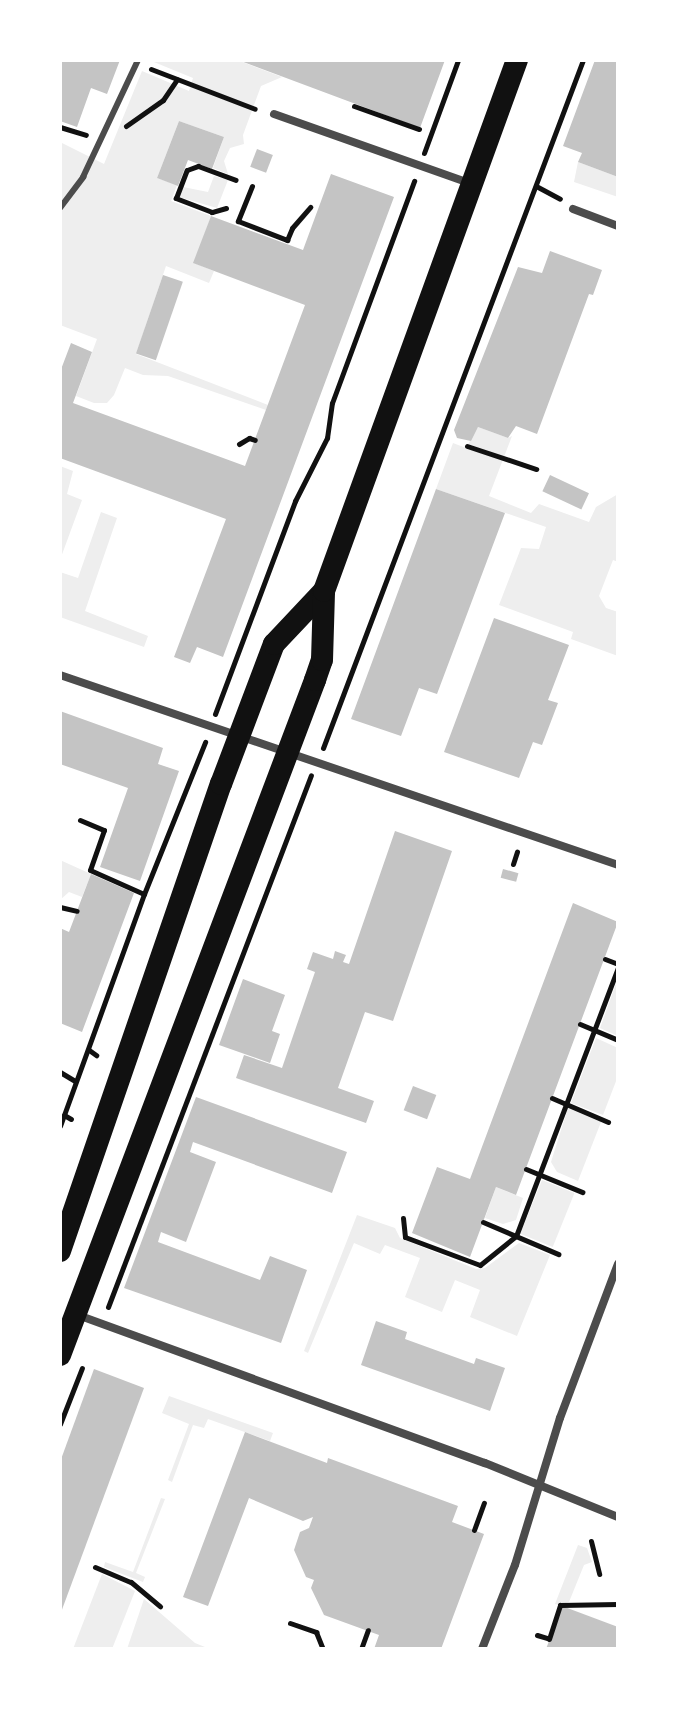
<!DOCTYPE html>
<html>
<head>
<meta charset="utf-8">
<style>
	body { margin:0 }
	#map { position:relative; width:678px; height:1709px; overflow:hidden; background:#fff; font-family:"PT Sans",sans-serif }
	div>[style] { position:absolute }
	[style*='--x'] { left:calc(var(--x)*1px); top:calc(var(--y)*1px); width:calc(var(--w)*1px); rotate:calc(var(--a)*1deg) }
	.green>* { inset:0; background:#eee; transform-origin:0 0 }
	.building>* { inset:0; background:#c4c4c4; transform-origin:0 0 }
	.path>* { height:5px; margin:-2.5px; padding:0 2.5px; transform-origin:2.5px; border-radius:2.5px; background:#111 }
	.service>* { height:6px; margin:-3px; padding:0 3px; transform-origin:3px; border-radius:3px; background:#4c4c4c }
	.minor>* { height:8px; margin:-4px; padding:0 4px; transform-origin:4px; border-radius:4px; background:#4c4c4c }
	.trunk>* { height:22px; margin:-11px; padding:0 11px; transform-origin:11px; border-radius:11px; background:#111 }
	span { translate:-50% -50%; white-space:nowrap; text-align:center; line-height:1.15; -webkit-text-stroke:6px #fff; paint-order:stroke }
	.frame { position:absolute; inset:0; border:62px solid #fff; pointer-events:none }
</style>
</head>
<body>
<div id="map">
	<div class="green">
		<i style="clip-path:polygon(149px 60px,237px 60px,282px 77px,261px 86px,243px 135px,244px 144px,230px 148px,224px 161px,228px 174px,213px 168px,224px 137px,179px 121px,157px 178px,177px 185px,171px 201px,211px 216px,194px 263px,214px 271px,209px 283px,166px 266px,136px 354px,268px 405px,266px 410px,168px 376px,143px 375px,125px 368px,114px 395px,107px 403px,94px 403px,76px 396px,97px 339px,60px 325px,60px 142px,104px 164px,142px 71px,189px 91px,193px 78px)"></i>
		<i style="clip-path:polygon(578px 162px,618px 177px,618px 197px,574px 182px)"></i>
		<i style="clip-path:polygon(214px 176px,228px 180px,217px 208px,179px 197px,183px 187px,208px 192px)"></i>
		<i style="clip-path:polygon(478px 427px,508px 438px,512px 436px,489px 496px,531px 513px,539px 504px,589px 522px,596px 507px,618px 494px,618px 562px,613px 560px,599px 596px,606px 608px,618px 612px,618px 656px,571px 639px,573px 632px,499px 605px,521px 548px,539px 549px,546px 527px,436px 489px,453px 443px,466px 448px)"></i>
		<i style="clip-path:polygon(60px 466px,73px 471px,67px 494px,82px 500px,60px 560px)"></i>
		<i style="clip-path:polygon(101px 512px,117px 518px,85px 611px,148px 636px,144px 647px,60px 617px,60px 572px,78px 578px)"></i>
		<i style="clip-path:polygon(60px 860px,91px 874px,82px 897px,69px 892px,60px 900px)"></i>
		<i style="clip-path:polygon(618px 978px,618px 1036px,600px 1028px)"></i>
		<i style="clip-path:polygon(596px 1038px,618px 1048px,618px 1076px,603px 1115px,571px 1103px)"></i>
		<i style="clip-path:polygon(568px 1108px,601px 1122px,578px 1181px,557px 1172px,551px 1162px)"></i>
		<i style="left:542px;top:1180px;width:35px;height:58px;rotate:22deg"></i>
		<i style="clip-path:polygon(496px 1187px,523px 1198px,516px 1220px,503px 1224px,485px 1218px)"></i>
		<i style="clip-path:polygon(357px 1215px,395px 1228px,400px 1238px,476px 1269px,485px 1268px,519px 1243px,550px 1255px,517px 1336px,470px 1317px,480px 1290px,455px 1280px,442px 1312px,405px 1297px,420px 1258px,385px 1245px,380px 1254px,354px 1243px,308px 1353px,304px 1351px)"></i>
		<i style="clip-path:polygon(169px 1396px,273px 1433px,270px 1441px,208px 1419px,204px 1428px,193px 1425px,172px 1482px,168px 1480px,189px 1424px,162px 1413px)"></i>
		<i style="clip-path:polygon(161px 1498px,165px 1499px,136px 1573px,145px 1577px,143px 1582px,104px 1567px,105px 1562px,133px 1572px)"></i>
		<i style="clip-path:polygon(578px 1545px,587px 1548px,592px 1562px,584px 1565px,569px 1602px,559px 1605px,555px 1604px)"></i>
		<i style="clip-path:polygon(102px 1574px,135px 1591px,112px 1649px,73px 1649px)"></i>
		<i style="clip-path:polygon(144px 1599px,195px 1643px,205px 1647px,204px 1649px,127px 1649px)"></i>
	</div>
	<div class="building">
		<i style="clip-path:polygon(60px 60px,120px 60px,107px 94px,91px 88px,77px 127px,60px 121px)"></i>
		<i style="clip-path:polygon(238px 60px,399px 62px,445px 60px,420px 128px)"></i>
		<i style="clip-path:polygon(595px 60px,618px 60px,618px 177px,578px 162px,582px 153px,563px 146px)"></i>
		<i style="clip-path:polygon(179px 121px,224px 137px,212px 169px,188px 160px,178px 186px,157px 178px)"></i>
		<i style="left:257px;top:149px;width:17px;height:19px;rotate:21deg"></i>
		<i style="clip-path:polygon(331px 174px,394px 197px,223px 657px,197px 647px,190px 663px,174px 657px,226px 519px,60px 458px,60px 372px,71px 343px,92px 352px,73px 403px,245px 466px,305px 305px,193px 263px,211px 216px,303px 250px)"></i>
		<i style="clip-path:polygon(550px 251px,602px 270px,593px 295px,589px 294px,537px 434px,516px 426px,508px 438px,478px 427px,471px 441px,457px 438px,454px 430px,518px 267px,542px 273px)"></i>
		<i style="left:163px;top:275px;width:21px;height:83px;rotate:19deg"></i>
		<i style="left:550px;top:475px;width:43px;height:18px;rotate:25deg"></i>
		<i style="clip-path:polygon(436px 489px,505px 513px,437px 694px,419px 688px,401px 736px,351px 719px)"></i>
		<i style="clip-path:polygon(494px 618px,569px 645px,548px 700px,558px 703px,542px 745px,533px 742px,519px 778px,444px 752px)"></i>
		<i style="clip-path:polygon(60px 711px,163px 748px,158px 764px,179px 771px,140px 881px,100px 867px,128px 788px,60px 764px)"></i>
		<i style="clip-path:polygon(395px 831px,452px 851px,393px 1021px,365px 1012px,338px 1088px,374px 1101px,366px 1123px,236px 1078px,244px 1055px,282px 1068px,315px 972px,307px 969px,313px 952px,333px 959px,335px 951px,346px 955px,343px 962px,349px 964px)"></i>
		<i style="left:503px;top:869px;width:16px;height:9px;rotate:15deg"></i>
		<i style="clip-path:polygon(91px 874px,134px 893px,82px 1032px,60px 1023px,60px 928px,69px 932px)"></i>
		<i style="clip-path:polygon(573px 903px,618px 922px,516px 1195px,496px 1187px,470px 1257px,412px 1233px,437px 1167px,470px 1179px)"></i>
		<i style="clip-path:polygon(243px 979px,285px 995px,272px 1031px,280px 1034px,270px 1063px,219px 1045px)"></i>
		<i style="left:413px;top:1086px;width:25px;height:26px;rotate:21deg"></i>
		<i style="clip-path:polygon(196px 1097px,347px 1152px,332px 1193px,193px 1142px,190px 1152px,216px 1162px,186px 1242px,161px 1232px,158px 1242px,260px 1280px,270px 1256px,307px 1270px,281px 1343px,124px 1288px)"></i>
		<i style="clip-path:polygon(376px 1321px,407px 1332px,405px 1339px,474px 1364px,476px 1358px,505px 1368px,490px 1411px,361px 1365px)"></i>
		<i style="clip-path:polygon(94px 1369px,144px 1388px,60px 1615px,60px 1462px)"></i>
		<i style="clip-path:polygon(245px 1432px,327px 1463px,328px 1458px,458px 1506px,452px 1522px,484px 1534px,441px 1649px,374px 1649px,379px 1635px,324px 1615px,311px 1588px,314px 1580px,306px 1577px,294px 1550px,300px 1532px,309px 1528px,313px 1517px,303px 1521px,249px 1498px,208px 1606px,183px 1597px)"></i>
		<i style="clip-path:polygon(562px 1606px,618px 1627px,618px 1649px,546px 1649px)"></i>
	</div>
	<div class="path">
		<i style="--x:151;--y:69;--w:111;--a:21"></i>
		<i style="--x:354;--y:106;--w:69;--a:19.5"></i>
		<i style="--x:126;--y:126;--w:45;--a:-35.1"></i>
		<i style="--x:163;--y:100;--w:25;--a:-56"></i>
		<i style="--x:60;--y:127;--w:27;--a:17"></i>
		<i style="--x:424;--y:153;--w:99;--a:-69.9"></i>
		<i style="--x:252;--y:186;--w:38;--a:112"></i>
		<i style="--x:238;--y:221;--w:53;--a:21.2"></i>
		<i style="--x:287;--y:240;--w:13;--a:-67"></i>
		<i style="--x:292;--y:228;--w:28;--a:-49"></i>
		<i style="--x:536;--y:186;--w:27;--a:28"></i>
		<i style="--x:226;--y:208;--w:15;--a:164"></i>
		<i style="--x:212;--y:212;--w:39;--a:-159"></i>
		<i style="--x:176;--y:198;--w:30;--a:-69"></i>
		<i style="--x:187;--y:170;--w:12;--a:-20"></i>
		<i style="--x:198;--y:166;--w:40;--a:20.2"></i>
		<i style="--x:239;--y:444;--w:12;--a:-31"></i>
		<i style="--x:249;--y:438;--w:6;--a:18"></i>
		<i style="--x:467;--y:446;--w:73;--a:18.4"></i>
		<i style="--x:215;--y:714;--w:228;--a:-69.4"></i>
		<i style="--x:295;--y:501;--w:71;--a:-63.1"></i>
		<i style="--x:327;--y:438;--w:35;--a:-82"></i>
		<i style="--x:332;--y:403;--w:237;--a:-69.7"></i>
		<i style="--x:323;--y:748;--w:735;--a:-69.3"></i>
		<i style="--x:80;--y:820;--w:26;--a:23"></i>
		<i style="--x:104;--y:830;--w:42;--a:109.3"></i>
		<i style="--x:90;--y:870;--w:59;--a:24"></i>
		<i style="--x:513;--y:864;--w:13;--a:-72"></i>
		<i style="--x:60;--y:907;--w:17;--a:13"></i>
		<i style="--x:605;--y:959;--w:14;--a:21"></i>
		<i style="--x:580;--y:1024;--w:41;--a:22.8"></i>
		<i style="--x:89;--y:1050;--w:9;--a:36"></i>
		<i style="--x:60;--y:1072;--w:17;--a:31"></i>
		<i style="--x:552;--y:1098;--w:61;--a:23.2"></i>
		<i style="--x:64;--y:1115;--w:8;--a:30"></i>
		<i style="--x:60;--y:1126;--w:247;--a:-70.1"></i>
		<i style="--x:144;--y:894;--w:164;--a:-68.1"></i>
		<i style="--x:526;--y:1169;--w:61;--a:22.3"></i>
		<i style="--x:403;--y:1218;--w:19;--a:84"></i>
		<i style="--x:405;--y:1237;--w:80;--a:20.5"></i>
		<i style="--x:480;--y:1265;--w:46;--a:-38.9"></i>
		<i style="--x:516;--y:1236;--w:287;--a:-69.2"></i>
		<i style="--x:483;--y:1222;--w:82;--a:23.1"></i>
		<i style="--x:108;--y:1307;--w:569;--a:-69.11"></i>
		<i style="--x:60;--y:1424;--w:60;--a:-68.6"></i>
		<i style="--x:474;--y:1530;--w:29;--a:-70"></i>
		<i style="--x:591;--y:1541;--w:34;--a:76"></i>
		<i style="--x:95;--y:1567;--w:39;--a:23"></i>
		<i style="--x:131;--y:1582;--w:38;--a:40"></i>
		<i style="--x:290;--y:1623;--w:28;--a:19"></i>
		<i style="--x:316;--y:1632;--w:18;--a:68"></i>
		<i style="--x:537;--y:1635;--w:10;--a:17"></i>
		<i style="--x:549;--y:1639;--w:36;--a:-72"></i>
		<i style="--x:560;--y:1605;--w:58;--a:-1"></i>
		<i style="--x:361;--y:1649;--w:20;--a:-70"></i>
	</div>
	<div class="service">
		<i style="--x:60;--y:208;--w:39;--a:-53"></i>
		<i style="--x:83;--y:177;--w:129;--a:-64.8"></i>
	</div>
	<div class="minor">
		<i style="--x:274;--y:114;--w:207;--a:19.5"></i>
		<i style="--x:573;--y:209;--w:48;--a:20.7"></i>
		<i style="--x:60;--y:675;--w:589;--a:18.8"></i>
		<i style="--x:75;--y:1314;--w:436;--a:20"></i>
		<i style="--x:485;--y:1463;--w:144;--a:22.1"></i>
		<i style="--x:482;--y:1649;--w:90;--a:-68.6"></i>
		<i style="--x:515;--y:1565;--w:154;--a:-73"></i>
		<i style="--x:560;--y:1418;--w:165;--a:-69.4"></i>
	</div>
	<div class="trunk">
		<i style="--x:60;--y:1251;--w:494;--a:-71"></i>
		<i style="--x:221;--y:784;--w:150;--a:-69.3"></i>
		<i style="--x:274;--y:644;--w:73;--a:-46.7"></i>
		<i style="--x:60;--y:1355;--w:722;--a:-69.3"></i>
		<i style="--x:315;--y:680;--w:21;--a:-71"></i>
		<i style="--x:322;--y:660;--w:69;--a:-88.3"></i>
		<i style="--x:324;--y:591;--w:565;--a:-70.03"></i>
	</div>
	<div class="frame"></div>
</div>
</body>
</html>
